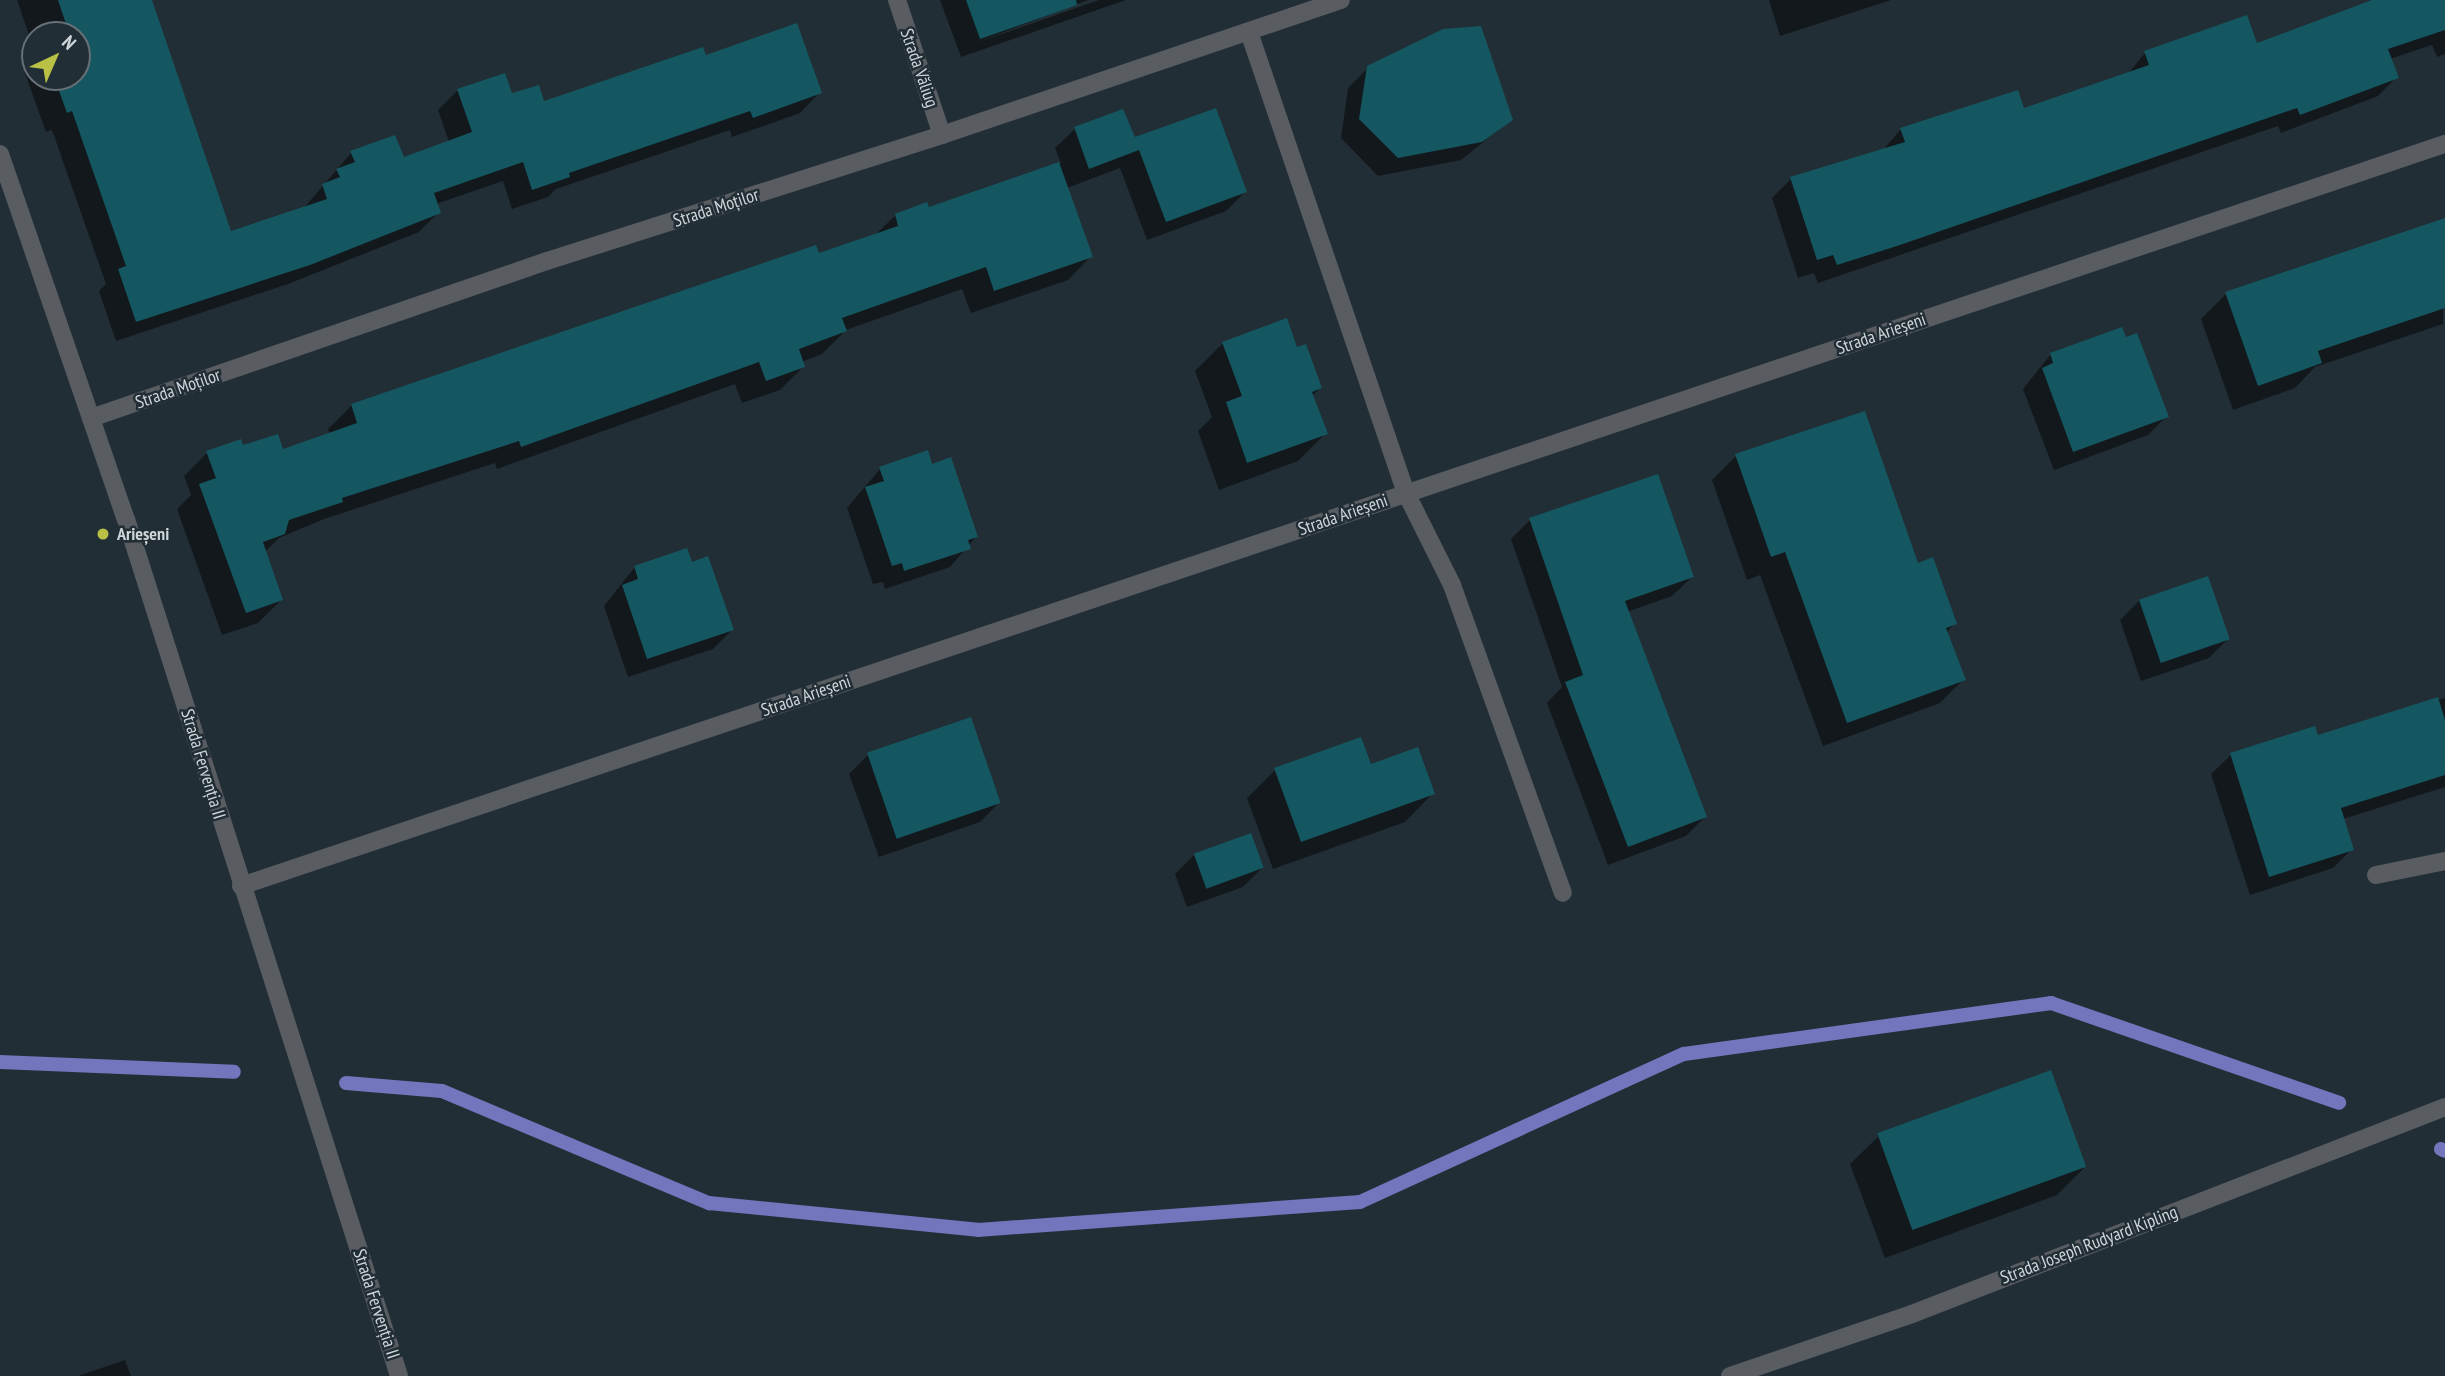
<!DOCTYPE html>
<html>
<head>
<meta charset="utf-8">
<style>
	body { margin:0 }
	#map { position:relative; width:2445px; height:1376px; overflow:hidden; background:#222e35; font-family:"PT Sans Narrow",sans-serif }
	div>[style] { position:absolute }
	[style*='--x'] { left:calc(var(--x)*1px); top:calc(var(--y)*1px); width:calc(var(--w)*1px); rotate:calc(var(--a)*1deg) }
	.shadow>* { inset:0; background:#0007 }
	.stream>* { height:14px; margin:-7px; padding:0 7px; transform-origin:7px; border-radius:7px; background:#7375bd }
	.building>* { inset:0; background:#145760; transform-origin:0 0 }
	.service>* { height:18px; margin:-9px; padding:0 9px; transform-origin:9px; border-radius:9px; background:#595d62 }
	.minor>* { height:18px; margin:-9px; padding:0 9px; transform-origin:9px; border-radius:9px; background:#595d62 }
	.tertiary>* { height:18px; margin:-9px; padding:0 9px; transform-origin:9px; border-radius:9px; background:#595d62 }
	.dots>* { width:19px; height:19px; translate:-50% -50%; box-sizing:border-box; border:4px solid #222e35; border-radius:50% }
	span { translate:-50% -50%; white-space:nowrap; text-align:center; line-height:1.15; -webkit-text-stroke:5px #222e35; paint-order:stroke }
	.street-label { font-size:18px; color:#ced6da }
	.poi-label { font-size:18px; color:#ced6da; font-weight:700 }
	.left { translate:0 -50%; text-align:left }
	.north { position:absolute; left:21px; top:21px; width:70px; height:70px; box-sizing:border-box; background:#222e35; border:2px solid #677177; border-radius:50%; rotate:44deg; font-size:19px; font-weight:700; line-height:28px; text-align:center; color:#ced6da }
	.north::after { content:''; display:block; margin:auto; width:24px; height:32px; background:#b9c046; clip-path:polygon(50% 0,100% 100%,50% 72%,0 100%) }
</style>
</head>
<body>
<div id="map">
	<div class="shadow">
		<i style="clip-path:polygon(17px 0,132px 0,230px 233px,303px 209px,351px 153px,403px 159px,449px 142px,438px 110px,458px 90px,543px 103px,704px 58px,820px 92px,800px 113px,732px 137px,730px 130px,556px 189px,548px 197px,512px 209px,503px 181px,436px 204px,439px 212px,419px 232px,288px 284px,116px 341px,99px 291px,106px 284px,52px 130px,46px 132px,22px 65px,35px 52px,35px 77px,77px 77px,77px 35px,35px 35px,35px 52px)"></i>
		<i style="clip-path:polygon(940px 0,1088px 0,973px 44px,1099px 0,1126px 0,961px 57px)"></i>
		<i style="clip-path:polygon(1769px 0,1891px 0,1780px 36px)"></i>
		<i style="clip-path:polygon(2377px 0,2445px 0,2445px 54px,2437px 57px,2432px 45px,2390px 59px,2397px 77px,2378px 96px,2281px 133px,2278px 126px,1818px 283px,1814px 273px,1798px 278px,1772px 198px,1791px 179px,1883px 150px,1901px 129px,2023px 110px,2127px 75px,2145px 53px,2256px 46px)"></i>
		<i style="clip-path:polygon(1368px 68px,1511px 120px,1461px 160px,1378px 176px,1341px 138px,1348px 88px)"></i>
		<i style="clip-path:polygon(1122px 111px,1134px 140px,1245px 192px,1226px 211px,1147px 240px,1120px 168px,1067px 188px,1091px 256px,1068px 280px,971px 313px,962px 289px,846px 330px,822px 354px,801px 362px,803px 367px,780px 390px,742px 403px,735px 384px,497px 469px,495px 463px,324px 519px,279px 538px,265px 552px,281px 600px,258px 623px,222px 635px,177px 509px,191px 495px,184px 476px,207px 453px,242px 447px,282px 451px,330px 435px,328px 429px,352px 405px,875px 235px,896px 215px,928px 209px,1061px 163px,1055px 148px,1075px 129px)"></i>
		<i style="clip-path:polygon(2445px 219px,2443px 324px,2315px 367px,2295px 388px,2233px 410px,2201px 319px,2226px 294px)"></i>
		<i style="clip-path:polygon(1223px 343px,1296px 349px,1320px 388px,1312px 396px,1326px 433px,1298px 461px,1219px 490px,1198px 431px,1212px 417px,1195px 371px)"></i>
		<i style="clip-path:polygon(2051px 354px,2167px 416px,2148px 435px,2054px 470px,2023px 389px)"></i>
		<i style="clip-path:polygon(1736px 456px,1917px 565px,1955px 623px,1946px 633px,1964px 679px,1940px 703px,1823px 746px,1760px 575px,1747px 580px,1712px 480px)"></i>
		<i style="clip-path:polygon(931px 466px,976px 537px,950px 567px,885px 589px,883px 582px,873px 584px,847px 508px,880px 469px)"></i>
		<i style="clip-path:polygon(1530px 520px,1692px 577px,1672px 596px,1627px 612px,1705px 817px,1686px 836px,1608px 865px,1547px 703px,1562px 687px,1511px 539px)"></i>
		<i style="clip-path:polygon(691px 564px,732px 630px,713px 649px,628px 677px,604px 606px,635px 567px)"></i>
		<i style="clip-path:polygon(2139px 601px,2228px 639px,2209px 658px,2141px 681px,2120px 620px)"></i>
		<i style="clip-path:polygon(2445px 698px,2445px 787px,2343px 819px,2352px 849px,2333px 868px,2250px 895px,2211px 774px,2231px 755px,2317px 737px)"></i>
		<i style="clip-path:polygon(868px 755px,999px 803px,980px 822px,879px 857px,849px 774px)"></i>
		<i style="clip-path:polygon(1275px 770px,1433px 793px,1405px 822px,1273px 869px,1247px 798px)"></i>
		<i style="clip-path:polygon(1194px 855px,1262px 868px,1243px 887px,1187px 907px,1175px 874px)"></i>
		<i style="clip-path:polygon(1879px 1136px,2085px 1167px,2057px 1195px,1885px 1258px,1850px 1164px)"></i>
		<i style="clip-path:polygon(125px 1360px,131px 1376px,78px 1376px)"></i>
	</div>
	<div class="stream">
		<i style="--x:0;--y:1062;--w:234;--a:2.4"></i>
		<i style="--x:346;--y:1083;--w:96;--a:4.8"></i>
		<i style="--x:442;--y:1091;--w:290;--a:22.8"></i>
		<i style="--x:709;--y:1203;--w:270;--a:5.7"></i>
		<i style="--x:978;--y:1230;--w:383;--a:-4.2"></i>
		<i style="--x:1360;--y:1202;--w:356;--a:-24.6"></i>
		<i style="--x:1684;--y:1054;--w:371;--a:-7.9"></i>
		<i style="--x:2051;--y:1003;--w:305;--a:19.1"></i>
		<i style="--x:2441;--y:1149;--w:4;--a:27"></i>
	</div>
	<div class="building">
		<i style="clip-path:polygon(58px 0,152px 0,231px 231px,327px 199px,322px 184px,340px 177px,336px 169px,355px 162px,350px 151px,395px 135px,404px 157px,472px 132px,457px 89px,505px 73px,512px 93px,539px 85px,544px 101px,703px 47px,706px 55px,797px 23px,822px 93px,753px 118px,750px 111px,569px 173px,570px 177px,532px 190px,523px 162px,434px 193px,441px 213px,310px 265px,136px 322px,118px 269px,126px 266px,72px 111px,67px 113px,54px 77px,77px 77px,77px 35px,64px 35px,69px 33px)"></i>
		<i style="clip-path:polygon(966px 0,1076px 0,1077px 5px,980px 39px)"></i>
		<i style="clip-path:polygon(2372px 0,2445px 0,2445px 30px,2388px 49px,2399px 78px,2300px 115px,2297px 108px,1897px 246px,1837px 265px,1833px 255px,1817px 260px,1790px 177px,1905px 142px,1900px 128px,2018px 90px,2024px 108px,2149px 65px,2144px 51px,2247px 15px,2257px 43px)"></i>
		<i style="clip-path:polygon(1481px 26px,1513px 120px,1482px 142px,1398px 158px,1359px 119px,1367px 66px,1443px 29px)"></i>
		<i style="clip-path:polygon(1216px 108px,1247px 192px,1166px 222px,1139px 150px,1089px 169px,1074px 127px,1123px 109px,1135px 137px)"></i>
		<i style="clip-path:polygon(1059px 162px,1093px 257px,994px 291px,986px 267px,842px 318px,847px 331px,799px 349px,805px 367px,766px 381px,759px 362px,521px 447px,519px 441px,342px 498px,343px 502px,289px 520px,285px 534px,263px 542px,283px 600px,246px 613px,199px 484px,216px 478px,206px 451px,241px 439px,243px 445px,278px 434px,283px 449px,357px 423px,351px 404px,816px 245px,819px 253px,898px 226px,895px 214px,927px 202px,929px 207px)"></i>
		<i style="clip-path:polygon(2445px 218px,2445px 308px,2318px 351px,2322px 363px,2258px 386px,2225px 292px)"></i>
		<i style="clip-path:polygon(1287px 318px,1297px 347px,1306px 344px,1322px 388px,1312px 392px,1328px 434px,1247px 463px,1226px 402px,1242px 396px,1222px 342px)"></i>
		<i style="clip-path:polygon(2122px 327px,2126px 337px,2137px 333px,2169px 417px,2073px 452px,2042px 368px,2053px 363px,2050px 353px)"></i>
		<i style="clip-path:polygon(1865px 411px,1918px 563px,1933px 557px,1957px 624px,1946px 628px,1966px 680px,1847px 723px,1785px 552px,1771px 557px,1735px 454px)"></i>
		<i style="clip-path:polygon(928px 450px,932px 464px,951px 457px,978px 537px,968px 540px,971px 549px,904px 571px,902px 563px,892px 566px,865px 487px,884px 481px,879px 467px)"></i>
		<i style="clip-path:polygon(1658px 474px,1694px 577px,1625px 601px,1707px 817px,1628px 847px,1565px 682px,1583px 675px,1529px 518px)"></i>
		<i style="clip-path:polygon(687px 548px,692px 562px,708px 556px,734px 630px,647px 659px,622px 585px,638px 579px,634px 566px)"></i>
		<i style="left:2208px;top:576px;width:67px;height:73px;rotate:71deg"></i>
		<i style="clip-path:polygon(2438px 697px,2445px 720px,2445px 775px,2341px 808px,2354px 850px,2269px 877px,2230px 753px,2315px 726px,2318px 735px)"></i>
		<i style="left:971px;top:717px;width:91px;height:110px;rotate:71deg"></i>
		<i style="clip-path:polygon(1361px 737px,1371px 764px,1418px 747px,1435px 794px,1301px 842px,1274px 768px)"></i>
		<i style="left:1251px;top:833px;width:37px;height:61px;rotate:70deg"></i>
		<i style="left:2051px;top:1070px;width:103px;height:185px;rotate:70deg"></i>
	</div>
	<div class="service">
		<i style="--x:2376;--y:875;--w:70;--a:-11.5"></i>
	</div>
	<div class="minor">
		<i style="--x:897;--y:0;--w:142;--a:71.6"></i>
		<i style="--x:1249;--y:32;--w:487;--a:71.2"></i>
		<i style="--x:1406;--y:493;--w:103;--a:63.4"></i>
		<i style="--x:1452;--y:585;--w:327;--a:70.2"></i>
		<i style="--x:91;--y:418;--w:482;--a:-19"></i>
		<i style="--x:547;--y:261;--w:415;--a:-17.7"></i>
		<i style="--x:942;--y:135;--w:421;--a:-18.7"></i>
		<i style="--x:241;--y:886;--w:2326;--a:-18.61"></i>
		<i style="--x:1730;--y:1376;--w:192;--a:-18.8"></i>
		<i style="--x:1912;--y:1314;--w:572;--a:-21.22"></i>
	</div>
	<div class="tertiary">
		<i style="--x:0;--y:154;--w:386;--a:71"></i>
		<i style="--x:126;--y:519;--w:899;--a:72.33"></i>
	</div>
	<div class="dots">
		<i style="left:103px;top:534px;background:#b9c046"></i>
	</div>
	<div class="street-label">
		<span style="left:919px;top:68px;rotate:71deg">Strada Văliug</span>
		<span style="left:716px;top:208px;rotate:-18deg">Strada Moților</span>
		<span style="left:1881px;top:334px;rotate:-19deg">Strada Arieșeni</span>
		<span style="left:178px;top:389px;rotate:-19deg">Strada Moților</span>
		<span style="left:1343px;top:515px;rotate:-19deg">Strada Arieșeni</span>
		<span style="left:806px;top:696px;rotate:-19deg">Strada Arieșeni</span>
		<span style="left:203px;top:764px;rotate:73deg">Strada Fervenția II</span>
		<span style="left:2089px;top:1245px;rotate:-21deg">Strada Joseph Rudyard Kipling</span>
		<span style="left:376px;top:1304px;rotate:72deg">Strada Fervenția II</span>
	</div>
	<div class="poi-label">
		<span class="left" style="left:117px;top:534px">Arieșeni</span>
	</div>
	<div class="north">N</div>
</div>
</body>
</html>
